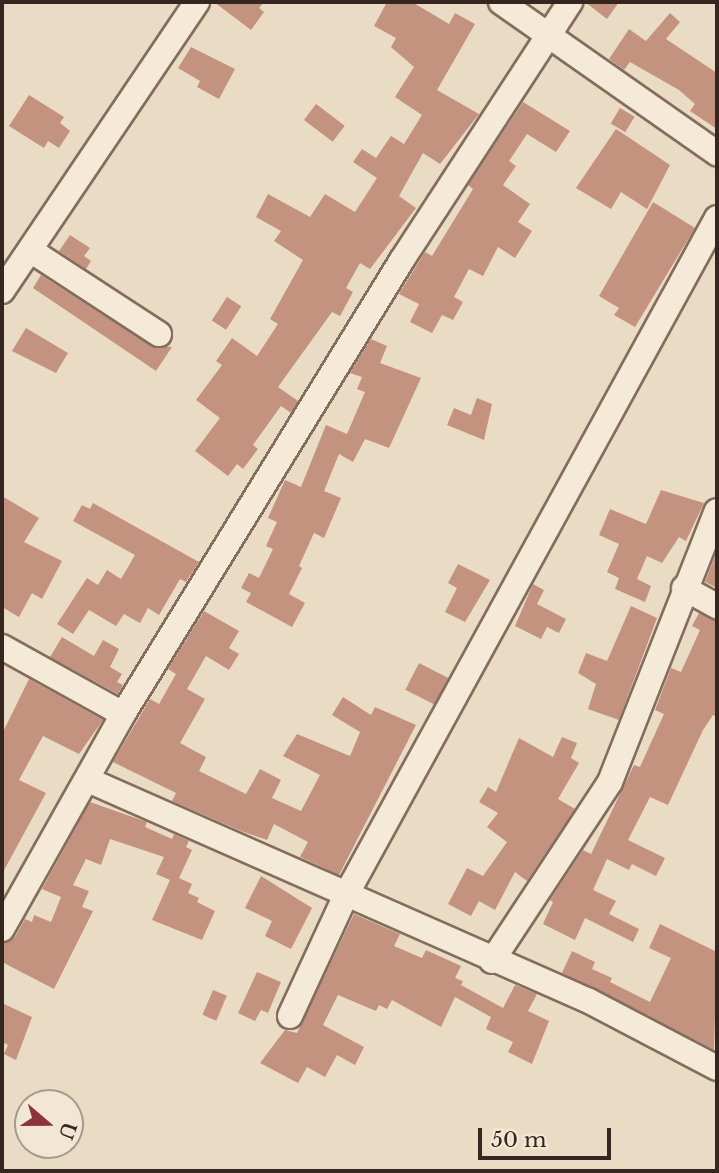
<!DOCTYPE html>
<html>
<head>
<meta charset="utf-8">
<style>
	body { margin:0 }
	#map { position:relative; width:719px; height:1173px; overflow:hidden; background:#eadbc5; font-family:"Libre Baskerville",serif }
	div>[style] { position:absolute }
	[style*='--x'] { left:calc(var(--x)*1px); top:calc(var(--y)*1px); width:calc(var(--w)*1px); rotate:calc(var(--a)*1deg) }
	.building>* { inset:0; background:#c4937f; transform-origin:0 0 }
	.roads { filter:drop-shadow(2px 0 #836d5d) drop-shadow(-2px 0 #836d5d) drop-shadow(0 2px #836d5d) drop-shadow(0 -2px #836d5d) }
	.minor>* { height:24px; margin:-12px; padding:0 12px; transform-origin:12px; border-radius:12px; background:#f5e9d8 }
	span { translate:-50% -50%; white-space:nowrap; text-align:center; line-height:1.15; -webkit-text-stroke:7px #f2e6d4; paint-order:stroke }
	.frame { position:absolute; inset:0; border:4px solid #35271f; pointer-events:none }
	.north { position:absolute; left:14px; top:1089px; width:70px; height:70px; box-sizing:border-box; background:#f2e6d4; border:2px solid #a69a8c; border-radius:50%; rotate:110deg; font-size:19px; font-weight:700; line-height:28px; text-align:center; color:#35271f }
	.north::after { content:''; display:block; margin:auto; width:24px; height:32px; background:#8c333e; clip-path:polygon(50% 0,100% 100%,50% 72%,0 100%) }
	.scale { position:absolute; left:478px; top:1128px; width:133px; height:32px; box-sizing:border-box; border:4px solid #35271f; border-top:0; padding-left:9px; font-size:21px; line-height:24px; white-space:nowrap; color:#35271f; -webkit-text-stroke:5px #f2e6d4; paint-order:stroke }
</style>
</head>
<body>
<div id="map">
	<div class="building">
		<i style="clip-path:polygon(214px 2px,264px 2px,259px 8px,264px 12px,251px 30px)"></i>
		<i style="clip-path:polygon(387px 2px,412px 2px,449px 24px,455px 13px,475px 24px,437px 90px,479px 114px,440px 164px,423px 153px,399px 196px,416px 208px,370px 269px,360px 263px,346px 288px,353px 292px,340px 316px,332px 312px,278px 387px,298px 401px,291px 413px,281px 406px,253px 445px,258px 449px,243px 469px,237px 464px,228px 476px,195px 451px,220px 418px,196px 400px,222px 365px,216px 361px,232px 338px,257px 356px,278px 324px,270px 319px,303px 260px,274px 241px,281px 231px,256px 217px,268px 194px,310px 217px,325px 194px,355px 212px,377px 178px,353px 162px,362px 149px,376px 158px,391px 136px,404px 144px,422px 115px,395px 97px,414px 67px,391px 47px,396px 38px,374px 26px)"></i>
		<i style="clip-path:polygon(585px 2px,619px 2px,607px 19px)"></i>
		<i style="clip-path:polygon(670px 13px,680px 22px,666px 39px,717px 73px,717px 129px,690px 111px,695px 104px,679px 90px,630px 62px,624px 70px,609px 59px,629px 29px,646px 41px)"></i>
		<i style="clip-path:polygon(191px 47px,235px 69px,219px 99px,197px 87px,200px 81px,178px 68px)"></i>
		<i style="clip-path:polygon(29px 95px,64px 117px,60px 123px,70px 131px,59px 148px,48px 141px,44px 148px,9px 126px)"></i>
		<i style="clip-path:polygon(523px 102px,570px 131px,556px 152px,527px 134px,509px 161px,516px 166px,503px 185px,530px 204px,518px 222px,532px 231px,515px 258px,498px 247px,483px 276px,469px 269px,454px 297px,463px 302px,453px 320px,442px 315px,432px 333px,410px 322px,419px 304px,399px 294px,425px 252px,432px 256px,473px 189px,468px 185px)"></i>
		<i style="left:316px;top:104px;width:36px;height:20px;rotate:37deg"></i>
		<i style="left:620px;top:108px;width:17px;height:18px;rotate:31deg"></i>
		<i style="clip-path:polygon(616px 129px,670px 165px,647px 209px,621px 192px,611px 209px,576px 188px)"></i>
		<i style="clip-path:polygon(653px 202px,695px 228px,635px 327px,614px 315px,619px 308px,599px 296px)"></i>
		<i style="clip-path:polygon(70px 235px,90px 248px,84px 256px,91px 261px,86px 269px,59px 251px)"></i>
		<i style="clip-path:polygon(41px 275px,151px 346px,172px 347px,156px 371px,33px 288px)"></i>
		<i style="left:227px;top:297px;width:17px;height:28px;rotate:33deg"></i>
		<i style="clip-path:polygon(26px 328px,68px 353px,56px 373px,12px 351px)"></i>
		<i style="clip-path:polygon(371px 339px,387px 346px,380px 363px,421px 378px,389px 448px,365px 439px,353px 462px,339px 454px,324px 491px,341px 498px,324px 538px,314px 533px,299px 566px,302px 568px,289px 594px,305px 603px,292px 627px,246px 602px,251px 593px,241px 588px,249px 573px,259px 578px,273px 549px,266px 546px,277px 522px,268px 518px,285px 480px,301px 487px,326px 425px,347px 434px,365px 392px,357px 389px,362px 377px,350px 373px)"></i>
		<i style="clip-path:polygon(477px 398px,492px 404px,484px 440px,447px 425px,454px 408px,471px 415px)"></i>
		<i style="clip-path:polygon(661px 490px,704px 503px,686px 541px,679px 537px,662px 563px,647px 556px,637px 579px,651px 586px,645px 602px,615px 589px,619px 578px,607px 572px,619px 544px,599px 535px,610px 509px,646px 524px)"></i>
		<i style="clip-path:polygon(2px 496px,39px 518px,24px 542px,62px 561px,42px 599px,32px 593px,19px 617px,2px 607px)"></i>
		<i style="clip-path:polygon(93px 503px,199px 562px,186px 582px,180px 579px,159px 615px,148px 608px,140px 623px,124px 614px,116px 626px,89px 610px,73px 634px,57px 624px,87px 578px,98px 585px,107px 570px,121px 579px,135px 555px,73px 521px,82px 505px,90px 509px)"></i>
		<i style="clip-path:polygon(717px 551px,717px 588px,705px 582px)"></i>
		<i style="clip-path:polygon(458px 564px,490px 580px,465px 622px,445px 612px,457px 588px,448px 583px)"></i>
		<i style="clip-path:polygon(533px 584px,544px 590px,537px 604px,566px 619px,559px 633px,547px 627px,541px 639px,515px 626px)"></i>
		<i style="clip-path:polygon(631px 606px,657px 618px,619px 720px,588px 709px,596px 684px,578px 673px,586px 653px,607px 661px)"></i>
		<i style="clip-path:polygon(204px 611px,239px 631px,229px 648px,239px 654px,229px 670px,206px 656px,187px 689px,205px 699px,180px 743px,206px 757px,199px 771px,246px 794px,260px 769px,281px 780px,272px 798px,301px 811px,320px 775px,283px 756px,297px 734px,350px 756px,360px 732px,332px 715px,343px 697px,371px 715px,375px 707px,416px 725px,339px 875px,300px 857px,308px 842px,274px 824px,267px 840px,241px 831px,172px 801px,176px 793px,113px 762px,150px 699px,159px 704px,176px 674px,168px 669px)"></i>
		<i style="clip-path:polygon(699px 613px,717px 621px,717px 717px,713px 715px,703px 730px,668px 805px,650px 797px,628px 840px,665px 858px,656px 876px,632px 864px,629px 870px,607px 859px,593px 890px,616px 901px,609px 914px,639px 929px,633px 942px,585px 918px,575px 940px,543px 924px,553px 902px,550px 900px,583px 850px,591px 854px,634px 765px,640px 767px,664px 714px,655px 710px,671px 668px,681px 672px,700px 630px,692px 626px)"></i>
		<i style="clip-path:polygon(62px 637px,94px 656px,103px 640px,119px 649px,110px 667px,122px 674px,117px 682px,123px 685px,118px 694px,50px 657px)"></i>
		<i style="left:419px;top:663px;width:33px;height:30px;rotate:27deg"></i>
		<i style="clip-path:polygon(29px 679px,103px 720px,79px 754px,43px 736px,19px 780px,46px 793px,2px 874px,2px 734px)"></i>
		<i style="clip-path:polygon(562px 737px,577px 743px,571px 758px,579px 763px,558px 799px,575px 809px,527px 881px,515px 872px,495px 910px,479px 901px,471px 916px,448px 904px,467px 868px,483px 876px,507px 842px,487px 827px,498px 813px,479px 802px,488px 787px,496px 792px,519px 738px,553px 757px)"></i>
		<i style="clip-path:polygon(90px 802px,147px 822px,145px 827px,172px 839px,174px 834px,189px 841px,186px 847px,192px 850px,179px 878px,192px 884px,188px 893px,199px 898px,197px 902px,215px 911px,202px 940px,152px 920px,170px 880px,156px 874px,164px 857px,110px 839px,101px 865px,86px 859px,73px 885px,89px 891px,82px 907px,93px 911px,54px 989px,2px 962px,2px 944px,15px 937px,25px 919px,32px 922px,34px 915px,51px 922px,61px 897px,42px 889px)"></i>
		<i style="clip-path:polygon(261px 876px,312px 908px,291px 949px,265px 936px,272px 921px,245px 908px)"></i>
		<i style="clip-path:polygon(354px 914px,400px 934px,394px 946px,422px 958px,426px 950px,461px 966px,455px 978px,463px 981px,461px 985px,503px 1008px,515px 985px,537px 994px,528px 1011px,549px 1021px,532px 1064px,508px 1052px,513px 1042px,486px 1029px,491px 1017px,455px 997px,441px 1027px,392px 1000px,387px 1009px,379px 1005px,376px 1011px,338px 995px,323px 1025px,364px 1047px,355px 1065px,337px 1055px,325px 1077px,307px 1067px,298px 1083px,260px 1063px,285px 1030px,297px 1033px)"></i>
		<i style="clip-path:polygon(660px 924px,717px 952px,714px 1050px,562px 973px,572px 951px,595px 962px,592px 969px,612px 978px,610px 982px,650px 1002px,671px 958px,649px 948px)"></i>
		<i style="clip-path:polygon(257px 972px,281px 982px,268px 1013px,261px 1010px,255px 1021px,238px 1013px)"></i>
		<i style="left:213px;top:990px;width:15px;height:27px;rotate:23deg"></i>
		<i style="clip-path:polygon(2px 1003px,32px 1017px,16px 1060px,4px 1054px,8px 1045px,2px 1042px)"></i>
	</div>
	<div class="roads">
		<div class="minor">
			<i style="--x:501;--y:2;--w:264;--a:35"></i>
			<i style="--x:30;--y:250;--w:154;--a:33.1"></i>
			<i style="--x:2;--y:291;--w:349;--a:-56"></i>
			<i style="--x:684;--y:588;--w:38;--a:29"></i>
			<i style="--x:2;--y:647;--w:138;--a:29"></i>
			<i style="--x:88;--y:780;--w:548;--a:23.8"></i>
			<i style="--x:589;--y:1001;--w:144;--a:27.6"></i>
			<i style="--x:2;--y:929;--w:247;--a:-60.6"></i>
			<i style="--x:123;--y:714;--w:533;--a:-58.43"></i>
			<i style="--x:402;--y:260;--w:308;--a:-56.9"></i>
			<i style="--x:492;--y:961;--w:214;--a:-56.6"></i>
			<i style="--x:610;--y:782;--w:291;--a:-68.5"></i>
			<i style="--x:290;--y:1016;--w:133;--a:-65.2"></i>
			<i style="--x:346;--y:895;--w:772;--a:-61.28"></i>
		</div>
	</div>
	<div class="frame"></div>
	<div class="north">U</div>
	<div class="scale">50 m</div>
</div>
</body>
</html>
